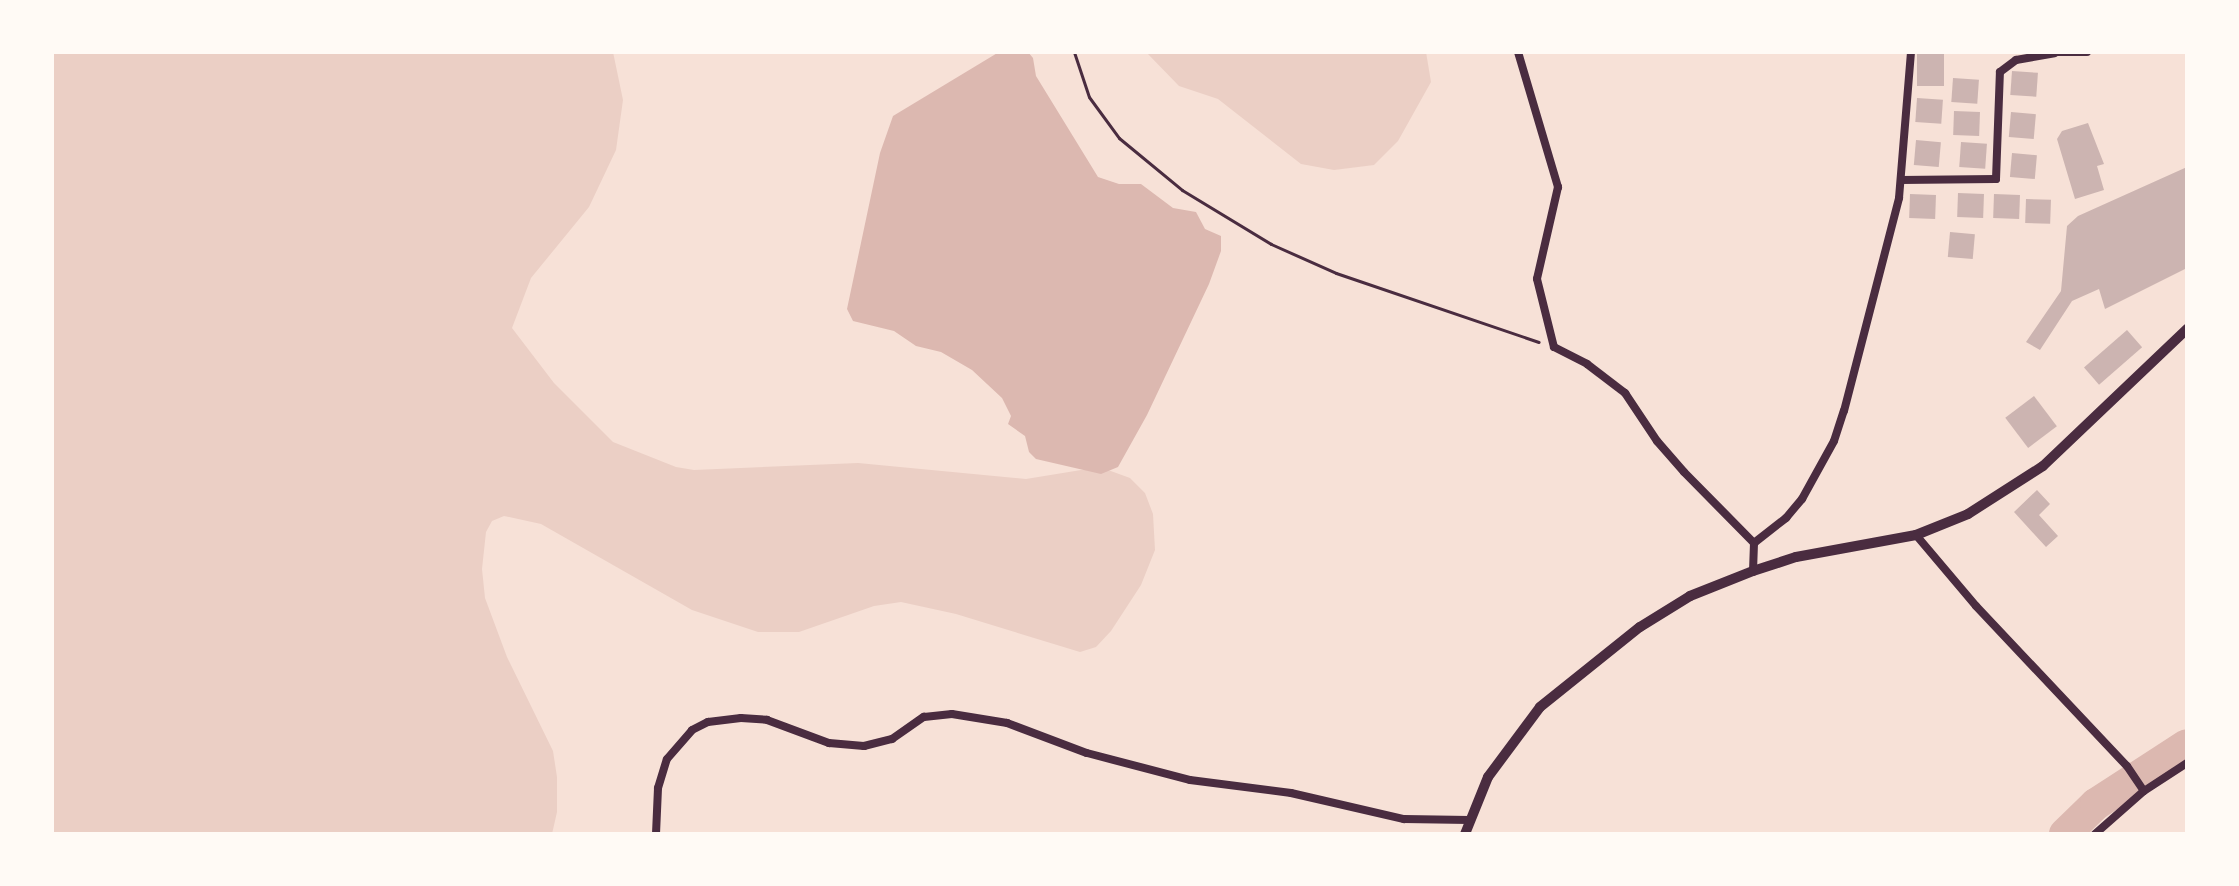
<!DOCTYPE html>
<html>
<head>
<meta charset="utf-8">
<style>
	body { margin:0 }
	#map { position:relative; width:2239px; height:886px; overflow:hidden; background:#f7e1d7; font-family:Barlow,sans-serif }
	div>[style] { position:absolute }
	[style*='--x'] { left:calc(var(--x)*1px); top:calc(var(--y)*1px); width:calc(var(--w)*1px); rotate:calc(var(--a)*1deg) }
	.green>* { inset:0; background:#ebcfc5 }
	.water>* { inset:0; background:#dcb8b0 }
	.river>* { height:32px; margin:-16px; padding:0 16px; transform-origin:16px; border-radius:16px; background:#dcb8b0 }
	.building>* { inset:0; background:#ccb4b1; transform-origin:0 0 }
	.path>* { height:3px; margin:-1.5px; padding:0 1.5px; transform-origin:1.5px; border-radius:1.5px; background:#4a2c40 }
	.minor>* { height:8px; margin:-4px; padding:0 4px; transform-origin:4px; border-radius:4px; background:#4a2c40 }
	.tertiary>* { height:10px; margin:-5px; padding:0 5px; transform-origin:5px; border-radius:5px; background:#4a2c40 }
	span { translate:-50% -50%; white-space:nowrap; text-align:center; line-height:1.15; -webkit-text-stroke:6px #fffaf5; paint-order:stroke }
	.frame { position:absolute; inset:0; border:54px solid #fffaf5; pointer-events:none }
</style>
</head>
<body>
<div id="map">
	<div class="green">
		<i style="clip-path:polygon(52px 52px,613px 52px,623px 100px,616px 150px,589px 207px,531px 278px,512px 328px,554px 383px,613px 442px,676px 467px,694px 470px,858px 463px,1026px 479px,1081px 470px,1108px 470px,1130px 478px,1145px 493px,1153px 514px,1155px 550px,1141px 585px,1111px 631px,1096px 647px,1080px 652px,956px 614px,901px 602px,874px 606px,799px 632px,758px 632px,692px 610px,541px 524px,504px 516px,492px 521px,486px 532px,482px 569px,485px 598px,507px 657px,553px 751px,557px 777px,557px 812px,552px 834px,52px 834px)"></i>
		<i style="clip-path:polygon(1146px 52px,1426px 52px,1431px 82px,1398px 141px,1374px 165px,1334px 170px,1301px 164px,1218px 99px,1179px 86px)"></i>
	</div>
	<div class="water">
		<i style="clip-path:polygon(999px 52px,1028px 52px,1033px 58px,1036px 76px,1098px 177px,1119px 184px,1141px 184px,1173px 208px,1196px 212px,1205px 229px,1221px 236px,1221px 251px,1209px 284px,1147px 415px,1118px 467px,1101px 474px,1036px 459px,1029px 452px,1025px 436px,1008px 424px,1011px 416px,1002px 398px,972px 370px,941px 352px,916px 346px,894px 331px,853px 321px,847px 309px,880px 153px,893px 116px)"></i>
	</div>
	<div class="river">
		<i style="--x:2065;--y:834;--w:43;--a:-44.1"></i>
		<i style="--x:2096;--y:804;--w:108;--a:-33"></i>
	</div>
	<div class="building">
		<i style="left:1917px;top:52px;width:27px;height:34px"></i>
		<i style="left:2012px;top:71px;width:26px;height:24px;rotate:4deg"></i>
		<i style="left:1953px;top:78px;width:26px;height:24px;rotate:4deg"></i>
		<i style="left:1917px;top:98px;width:26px;height:24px;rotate:4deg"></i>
		<i style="left:1954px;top:111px;width:26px;height:24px;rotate:2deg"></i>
		<i style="left:2011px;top:112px;width:25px;height:25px;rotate:5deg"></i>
		<i style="clip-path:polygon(2088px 123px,2104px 164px,2097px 166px,2104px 190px,2075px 199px,2057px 139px,2062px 131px)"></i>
		<i style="left:1916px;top:140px;width:25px;height:25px;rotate:5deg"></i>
		<i style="left:1961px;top:142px;width:26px;height:25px;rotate:4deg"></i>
		<i style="left:2012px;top:153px;width:25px;height:24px;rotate:5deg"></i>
		<i style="clip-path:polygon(2187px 167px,2187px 268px,2105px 309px,2099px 289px,2072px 301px,2040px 350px,2026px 342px,2061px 291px,2067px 226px,2078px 216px)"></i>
		<i style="left:1958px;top:193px;width:26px;height:24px;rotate:2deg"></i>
		<i style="left:1910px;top:194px;width:26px;height:24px;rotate:2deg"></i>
		<i style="left:1994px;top:194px;width:26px;height:24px;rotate:2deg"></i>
		<i style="left:2026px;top:199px;width:25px;height:24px;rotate:2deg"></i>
		<i style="left:1950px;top:232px;width:25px;height:25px;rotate:5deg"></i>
		<i style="left:2127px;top:330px;width:23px;height:57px;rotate:49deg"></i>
		<i style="left:2034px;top:396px;width:38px;height:36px;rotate:53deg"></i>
		<i style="clip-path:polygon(2037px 490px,2050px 504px,2039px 515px,2058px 536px,2046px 547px,2014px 512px)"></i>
	</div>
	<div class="path">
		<i style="--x:1074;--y:52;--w:47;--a:71.6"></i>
		<i style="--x:1089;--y:97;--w:51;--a:53.8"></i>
		<i style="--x:1119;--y:138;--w:82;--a:39.5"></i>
		<i style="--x:1182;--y:190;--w:104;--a:31.2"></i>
		<i style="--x:1271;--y:244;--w:71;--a:24"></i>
		<i style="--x:1336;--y:273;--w:214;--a:18.8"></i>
	</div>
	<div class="minor">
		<i style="--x:1518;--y:52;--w:141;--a:73.5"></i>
		<i style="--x:1558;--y:187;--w:94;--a:102.9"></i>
		<i style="--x:1537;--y:279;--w:70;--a:76"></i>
		<i style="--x:1554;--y:347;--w:37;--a:27"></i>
		<i style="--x:1587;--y:364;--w:48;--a:37.3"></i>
		<i style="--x:1625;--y:393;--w:58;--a:56.3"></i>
		<i style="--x:1657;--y:441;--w:41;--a:48.9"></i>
		<i style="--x:1684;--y:472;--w:100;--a:45.4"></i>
		<i style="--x:1754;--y:543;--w:28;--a:92"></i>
		<i style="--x:2053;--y:52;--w:34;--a:0"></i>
		<i style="--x:1901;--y:180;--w:95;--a:-0.6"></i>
		<i style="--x:1996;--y:179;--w:107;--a:-87.9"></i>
		<i style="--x:2000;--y:72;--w:20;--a:-37"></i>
		<i style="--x:2016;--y:60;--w:39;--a:-10"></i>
		<i style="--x:1916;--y:535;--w:93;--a:49.8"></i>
		<i style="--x:1976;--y:606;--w:220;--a:46.7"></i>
		<i style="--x:2127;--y:766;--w:30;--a:56"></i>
		<i style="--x:1754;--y:543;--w:41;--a:-38"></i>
		<i style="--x:1786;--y:518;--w:25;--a:-50"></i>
		<i style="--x:1802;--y:499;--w:66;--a:-61.1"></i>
		<i style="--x:1834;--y:441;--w:32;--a:-72"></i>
		<i style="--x:1844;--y:411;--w:220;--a:-75.5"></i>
		<i style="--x:1899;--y:198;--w:146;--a:-85.3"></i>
		<i style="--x:656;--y:834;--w:46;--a:-87.5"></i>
		<i style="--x:658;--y:788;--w:30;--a:-73"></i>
		<i style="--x:667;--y:759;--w:38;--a:-49"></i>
		<i style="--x:692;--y:730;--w:18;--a:-27"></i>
		<i style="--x:708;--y:722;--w:33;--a:-7"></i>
		<i style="--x:741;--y:718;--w:26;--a:4"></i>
		<i style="--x:767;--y:720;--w:66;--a:20.4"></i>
		<i style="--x:829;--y:743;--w:35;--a:5"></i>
		<i style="--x:864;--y:746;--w:29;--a:-14"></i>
		<i style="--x:892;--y:739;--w:39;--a:-35"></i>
		<i style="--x:924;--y:717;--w:28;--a:-6"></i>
		<i style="--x:952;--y:714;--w:56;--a:9.3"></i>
		<i style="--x:1007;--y:723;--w:85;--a:20.6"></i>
		<i style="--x:1087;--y:753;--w:106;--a:14.7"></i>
		<i style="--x:1190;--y:780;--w:102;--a:7.3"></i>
		<i style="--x:1291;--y:793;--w:116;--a:13"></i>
		<i style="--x:1404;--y:819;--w:65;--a:0.9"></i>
		<i style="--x:2095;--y:834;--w:65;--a:-41.3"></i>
		<i style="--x:2144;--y:791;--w:51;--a:-33.1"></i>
	</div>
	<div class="tertiary">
		<i style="--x:1465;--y:834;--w:61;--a:-68"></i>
		<i style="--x:1488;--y:777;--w:87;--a:-53.4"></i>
		<i style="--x:1540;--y:707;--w:128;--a:-38.7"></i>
		<i style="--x:1640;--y:627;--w:59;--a:-31.8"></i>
		<i style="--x:1690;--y:596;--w:68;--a:-21.6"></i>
		<i style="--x:1753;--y:571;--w:45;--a:-18"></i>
		<i style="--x:1796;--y:557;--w:122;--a:-10.4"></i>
		<i style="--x:1916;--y:535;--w:56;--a:-22"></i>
		<i style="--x:1968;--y:514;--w:89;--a:-32.6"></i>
		<i style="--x:2043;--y:466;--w:199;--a:-43.6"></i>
	</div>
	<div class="frame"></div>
</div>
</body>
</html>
